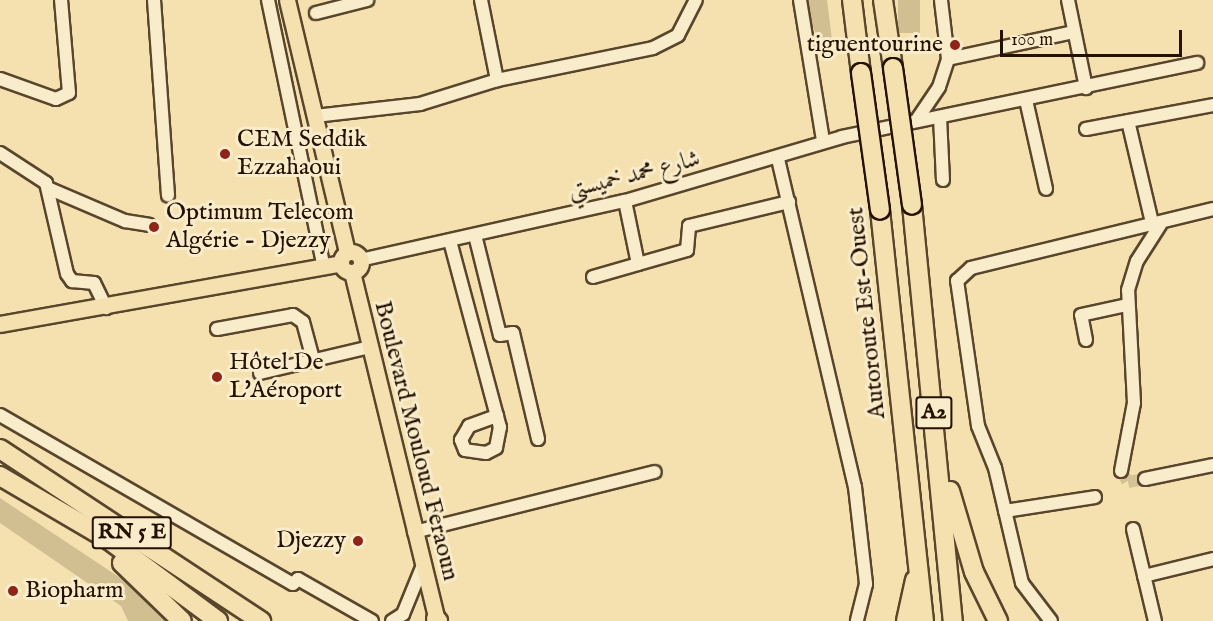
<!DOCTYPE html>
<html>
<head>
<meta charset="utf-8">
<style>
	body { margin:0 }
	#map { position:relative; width:1213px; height:621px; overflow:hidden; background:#f4e1af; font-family:"IM FELL English",Amiri,serif }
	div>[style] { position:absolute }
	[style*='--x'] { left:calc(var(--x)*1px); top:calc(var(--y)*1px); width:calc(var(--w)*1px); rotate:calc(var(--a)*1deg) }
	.green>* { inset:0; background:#d1be91; transform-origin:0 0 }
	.minor-tunnel>* { height:12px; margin-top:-6px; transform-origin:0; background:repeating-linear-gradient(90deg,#d5c295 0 12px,transparent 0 18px) }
	.roads { filter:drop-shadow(2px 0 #59452c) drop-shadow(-2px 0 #59452c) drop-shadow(0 2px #59452c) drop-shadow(0 -2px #59452c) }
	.minor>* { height:12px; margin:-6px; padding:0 6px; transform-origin:6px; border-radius:6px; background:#f8eccb }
	.major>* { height:15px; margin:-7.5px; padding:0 7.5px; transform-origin:7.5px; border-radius:7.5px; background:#f4e1af }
	.major>.ring { margin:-7.5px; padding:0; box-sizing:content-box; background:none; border:15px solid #f4e1af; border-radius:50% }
	.highway>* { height:18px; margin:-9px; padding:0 9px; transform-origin:9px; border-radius:9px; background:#f4e1af }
	.bridges { filter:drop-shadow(2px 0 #251100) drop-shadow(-2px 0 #251100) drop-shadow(0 2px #251100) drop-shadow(0 -2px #251100) }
	.highway-bridge>* { height:18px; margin:-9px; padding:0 9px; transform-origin:9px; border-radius:9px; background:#f4e1af }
	.dots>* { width:16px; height:16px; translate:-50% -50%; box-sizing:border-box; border:3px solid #f8eccb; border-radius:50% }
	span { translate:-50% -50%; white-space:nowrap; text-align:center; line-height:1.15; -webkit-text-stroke:6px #f8eccb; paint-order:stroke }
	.shield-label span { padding:2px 4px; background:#f8eccb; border:2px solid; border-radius:4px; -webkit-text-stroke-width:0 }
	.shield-label { font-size:22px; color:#251100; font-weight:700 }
	.poi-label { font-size:24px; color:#251100 }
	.right { translate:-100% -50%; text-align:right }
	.left { translate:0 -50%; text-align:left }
	.street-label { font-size:24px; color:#251100 }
	.scale { position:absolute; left:1000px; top:30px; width:182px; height:27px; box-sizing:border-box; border:3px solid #251100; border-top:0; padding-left:8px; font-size:18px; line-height:21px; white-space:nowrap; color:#251100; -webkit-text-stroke:4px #f8eccb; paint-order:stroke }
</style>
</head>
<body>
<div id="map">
	<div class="green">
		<i style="clip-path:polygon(801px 0,827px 0,832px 40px,817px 36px)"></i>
		<i style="left:898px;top:0;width:22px;height:33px"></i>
		<i style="clip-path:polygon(0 498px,146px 595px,168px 621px,128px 621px,121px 606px,0 523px)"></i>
	</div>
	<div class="minor-tunnel">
		<i style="--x:1121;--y:471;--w:13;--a:58"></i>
		<i style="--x:1128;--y:482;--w:17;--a:-10"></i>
	</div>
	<div class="roads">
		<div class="minor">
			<i style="--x:154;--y:0;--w:196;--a:85.9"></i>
			<i style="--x:268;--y:0;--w:273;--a:78.2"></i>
			<i style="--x:481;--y:0;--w:82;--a:78.7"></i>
			<i style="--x:497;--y:80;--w:159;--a:-11.6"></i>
			<i style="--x:653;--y:48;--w:28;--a:-27"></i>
			<i style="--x:678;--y:35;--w:39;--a:-63"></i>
			<i style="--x:800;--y:0;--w:143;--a:80.7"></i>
			<i style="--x:1068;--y:0;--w:90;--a:78.4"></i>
			<i style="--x:316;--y:13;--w:53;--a:-14.3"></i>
			<i style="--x:948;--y:59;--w:129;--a:-12.1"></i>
			<i style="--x:0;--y:79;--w:59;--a:19.7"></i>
			<i style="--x:56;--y:99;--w:14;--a:-25"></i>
			<i style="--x:69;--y:93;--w:93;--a:-94.9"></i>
			<i style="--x:1026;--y:100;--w:91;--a:77.3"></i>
			<i style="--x:315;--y:116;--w:106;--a:-6.5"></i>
			<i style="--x:420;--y:104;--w:81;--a:-17.3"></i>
			<i style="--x:940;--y:117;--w:63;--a:87.3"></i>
			<i style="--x:916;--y:121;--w:41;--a:-55.9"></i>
			<i style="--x:939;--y:87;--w:29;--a:-72"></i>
			<i style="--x:948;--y:59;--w:59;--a:-96.8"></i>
			<i style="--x:1128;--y:121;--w:109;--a:76.7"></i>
			<i style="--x:1086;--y:129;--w:129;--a:-10.7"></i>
			<i style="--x:0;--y:153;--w:55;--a:33.1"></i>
			<i style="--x:46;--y:183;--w:93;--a:77"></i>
			<i style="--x:67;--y:274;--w:9;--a:54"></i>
			<i style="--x:72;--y:281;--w:22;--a:5"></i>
			<i style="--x:94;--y:283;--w:28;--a:64"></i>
			<i style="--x:778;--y:159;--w:337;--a:76.8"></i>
			<i style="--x:855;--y:487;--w:98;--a:83.5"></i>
			<i style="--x:866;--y:584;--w:38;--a:104"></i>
			<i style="--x:50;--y:189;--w:82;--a:23.1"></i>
			<i style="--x:125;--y:221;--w:24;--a:9"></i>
			<i style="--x:625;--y:201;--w:64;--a:78.3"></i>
			<i style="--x:638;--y:264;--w:51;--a:-15.9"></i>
			<i style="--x:687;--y:250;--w:24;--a:-85"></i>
			<i style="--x:689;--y:226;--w:103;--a:-13.5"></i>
			<i style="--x:475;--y:235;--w:103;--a:76"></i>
			<i style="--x:500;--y:335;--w:13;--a:-9"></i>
			<i style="--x:513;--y:333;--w:109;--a:76.7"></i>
			<i style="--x:450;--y:241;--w:193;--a:75"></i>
			<i style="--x:500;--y:427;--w:21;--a:101"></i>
			<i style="--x:496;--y:448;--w:11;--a:153"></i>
			<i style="--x:486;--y:453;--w:21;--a:-172"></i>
			<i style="--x:465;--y:450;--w:11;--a:-112"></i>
			<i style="--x:461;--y:440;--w:16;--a:-60"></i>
			<i style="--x:469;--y:426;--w:30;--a:-20"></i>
			<i style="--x:360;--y:260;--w:271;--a:-12.6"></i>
			<i style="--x:625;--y:201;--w:226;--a:-16.4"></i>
			<i style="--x:842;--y:137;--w:363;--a:-11.8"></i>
			<i style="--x:593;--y:277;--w:47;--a:-16.1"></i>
			<i style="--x:217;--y:329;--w:77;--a:-10.4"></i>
			<i style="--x:293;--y:315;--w:12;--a:35"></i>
			<i style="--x:303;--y:322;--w:39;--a:75"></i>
			<i style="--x:1086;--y:340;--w:25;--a:-101"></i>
			<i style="--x:1081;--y:315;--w:47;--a:-12.3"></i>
			<i style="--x:260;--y:373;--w:113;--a:-13.3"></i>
			<i style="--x:0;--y:415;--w:338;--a:30"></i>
			<i style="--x:293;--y:584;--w:7;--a:-45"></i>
			<i style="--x:298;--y:579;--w:85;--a:29.6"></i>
			<i style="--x:1121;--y:471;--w:69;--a:-79.2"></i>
			<i style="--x:1134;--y:403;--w:113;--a:-93"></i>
			<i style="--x:1128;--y:290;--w:30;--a:-73"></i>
			<i style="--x:1137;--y:261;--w:43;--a:-57.4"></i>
			<i style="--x:1145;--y:479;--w:69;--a:-11.6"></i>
			<i style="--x:1005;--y:511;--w:91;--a:-8.8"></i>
			<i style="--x:1133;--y:529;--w:95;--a:76.6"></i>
			<i style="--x:414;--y:532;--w:248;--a:-14"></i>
			<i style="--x:1144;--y:576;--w:71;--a:-13.8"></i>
			<i style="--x:392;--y:621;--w:13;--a:-32"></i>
			<i style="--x:403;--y:614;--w:53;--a:-67.8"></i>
			<i style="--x:1051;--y:621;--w:48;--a:-127.3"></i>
			<i style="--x:1022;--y:583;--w:118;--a:-103.2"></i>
			<i style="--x:995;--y:468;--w:45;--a:-112"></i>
			<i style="--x:978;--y:426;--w:147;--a:-98.2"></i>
			<i style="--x:957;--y:281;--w:19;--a:-43"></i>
			<i style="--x:971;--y:268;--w:249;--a:-13.7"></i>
		</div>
		<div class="major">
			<i style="--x:287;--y:0;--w:259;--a:76.6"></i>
			<i class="ring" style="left:341px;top:252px;width:5px;height:5px"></i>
			<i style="--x:352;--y:272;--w:359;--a:76.3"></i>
			<i style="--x:0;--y:324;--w:346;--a:-10.1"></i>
		</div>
		<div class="highway">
			<i style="--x:852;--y:0;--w:74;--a:83"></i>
			<i style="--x:883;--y:0;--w:69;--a:81.6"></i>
			<i style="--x:912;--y:205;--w:418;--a:84.4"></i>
			<i style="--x:880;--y:210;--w:413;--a:83.9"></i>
			<i style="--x:0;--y:449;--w:313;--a:33.4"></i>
			<i style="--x:0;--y:476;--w:126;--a:30.4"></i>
			<i style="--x:109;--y:540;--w:136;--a:36.6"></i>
			<i style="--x:950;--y:491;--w:84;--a:73.5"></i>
			<i style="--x:974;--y:572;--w:55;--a:63.9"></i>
			<i style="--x:122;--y:563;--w:83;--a:44"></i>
			<i style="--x:436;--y:619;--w:3;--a:45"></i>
			<i style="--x:906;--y:621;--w:42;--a:-77.6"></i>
		</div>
	</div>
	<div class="bridges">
		<div class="highway-bridge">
			<i style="--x:893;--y:68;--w:138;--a:82.1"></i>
			<i style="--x:861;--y:73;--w:138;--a:82.1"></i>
		</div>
	</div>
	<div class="dots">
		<i style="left:955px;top:45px;background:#8f2418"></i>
		<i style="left:225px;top:154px;background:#8f2418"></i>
		<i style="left:154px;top:227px;background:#8f2418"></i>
		<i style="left:217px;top:377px;background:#8f2418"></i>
		<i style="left:358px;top:541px;background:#8f2418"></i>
		<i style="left:13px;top:591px;background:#8f2418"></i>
	</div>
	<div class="shield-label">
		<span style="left:934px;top:413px">A2</span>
		<span style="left:132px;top:533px">RN 5 E</span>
	</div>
	<div class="poi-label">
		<span class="right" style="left:943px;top:45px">tiguentourine</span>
		<span class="left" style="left:237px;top:154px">CEM Seddik<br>Ezzahaoui</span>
		<span class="left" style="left:166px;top:227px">Optimum Telecom<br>Algérie - Djezzy</span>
		<span class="left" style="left:229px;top:377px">Hôtel De<br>L'Aéroport</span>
		<span class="right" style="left:346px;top:541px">Djezzy</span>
		<span class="left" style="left:25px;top:591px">Biopharm</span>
	</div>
	<div class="street-label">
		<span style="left:634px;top:175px;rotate:-14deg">شارع محمد خميستي</span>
		<span style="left:867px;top:313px;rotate:-96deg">Autoroute Est-Ouest</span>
		<span style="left:416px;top:441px;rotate:76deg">Boulevard Mouloud Feraoun</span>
	</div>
	<div class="scale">100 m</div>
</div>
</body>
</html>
